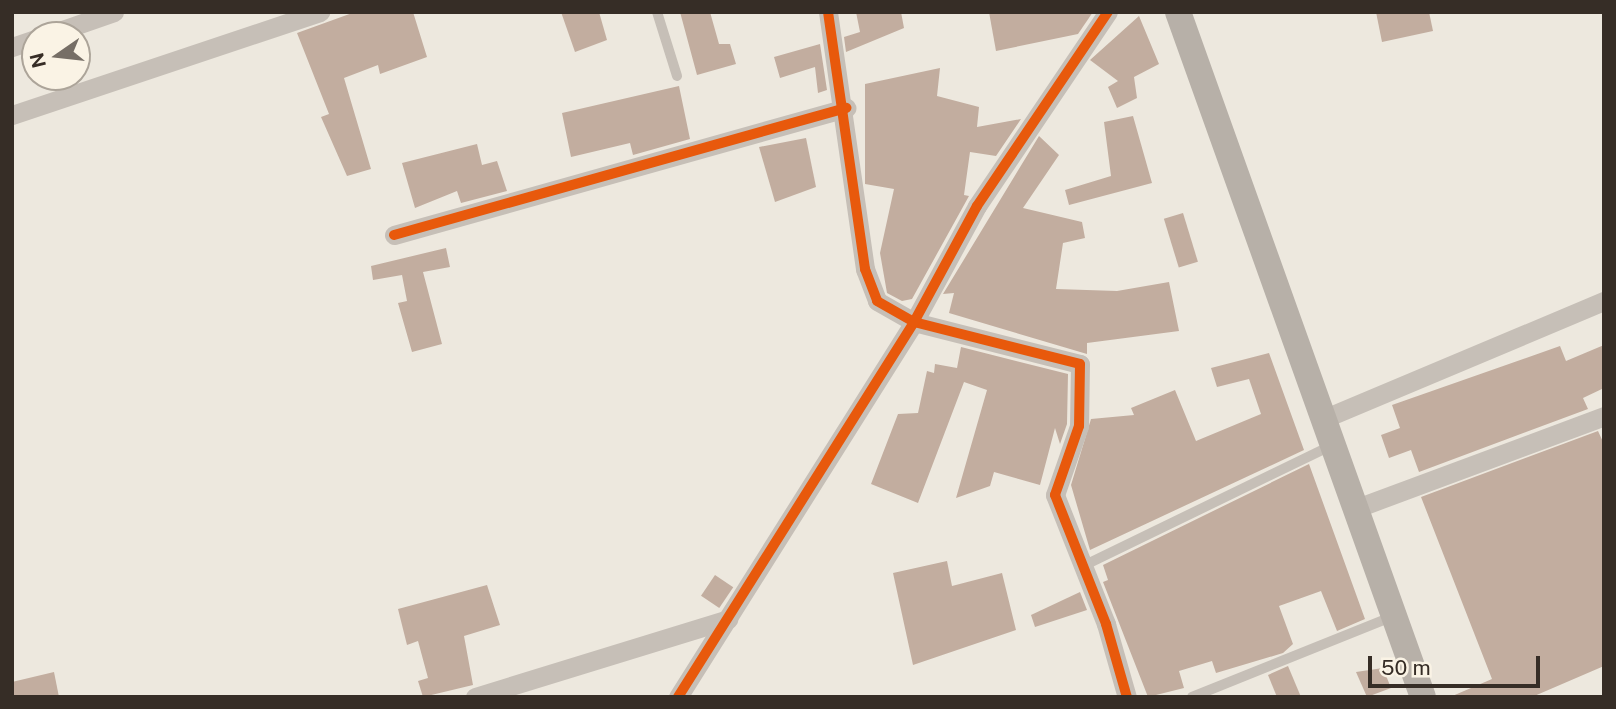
<!DOCTYPE html>
<html>
<head>
<meta charset="utf-8">
<style>
	body { margin:0 }
	#map { position:relative; width:1616px; height:709px; overflow:hidden; background:#ede8de; font-family:"Public Sans",sans-serif }
	div>[style] { position:absolute }
	[style*='--x'] { left:calc(var(--x)*1px); top:calc(var(--y)*1px); width:calc(var(--w)*1px); rotate:calc(var(--a)*1deg) }
	.building>* { inset:0; background:#c2ad9f; transform-origin:0 0 }
	.service>* { height:10px; margin:-5px; padding:0 5px; transform-origin:5px; border-radius:5px; background:#c6bfb7 }
	.minor>* { height:19px; margin:-9.5px; padding:0 9.5px; transform-origin:9.5px; border-radius:9.5px; background:#c6bfb7 }
	.secondary>* { height:26px; margin:-13px; padding:0 13px; transform-origin:13px; border-radius:13px; background:#b7b0a8 }
	.cycleway>* { height:10px; margin:-5px; padding:0 5px; transform-origin:5px; border-radius:5px; background:#e8590c }
	span { translate:-50% -50%; white-space:nowrap; text-align:center; line-height:1.15; -webkit-text-stroke:6px #faf3e5; paint-order:stroke }
	.frame { position:absolute; inset:0; border:14px solid #362d26; pointer-events:none }
	.north { position:absolute; left:21px; top:21px; width:70px; height:70px; box-sizing:border-box; background:#faf3e5; border:2px solid #aca499; border-radius:50%; rotate:256deg; font-size:19px; font-weight:700; line-height:28px; text-align:center; color:#362d26 }
	.north::after { content:''; display:block; margin:auto; width:24px; height:32px; background:#766e66; clip-path:polygon(50% 0,100% 100%,50% 72%,0 100%) }
	.scale { position:absolute; left:1368px; top:656px; width:172px; height:32px; box-sizing:border-box; border:4px solid #362d26; border-top:0; padding-left:9px; font-size:21px; line-height:24px; white-space:nowrap; color:#362d26; -webkit-text-stroke:5px #faf3e5; paint-order:stroke }
</style>
</head>
<body>
<div id="map">
	<div class="building">
		<i style="clip-path:polygon(355px 12px,413px 12px,427px 57px,380px 74px,378px 65px,344px 78px,371px 169px,347px 176px,321px 117px,329px 114px,297px 33px)"></i>
		<i style="clip-path:polygon(561px 12px,599px 12px,607px 40px,575px 52px)"></i>
		<i style="clip-path:polygon(680px 12px,710px 12px,719px 44px,730px 44px,736px 64px,697px 75px)"></i>
		<i style="clip-path:polygon(856px 12px,901px 12px,904px 28px,846px 52px,844px 37px,860px 32px)"></i>
		<i style="clip-path:polygon(989px 12px,1093px 12px,1078px 34px,996px 51px)"></i>
		<i style="clip-path:polygon(1376px 12px,1429px 12px,1433px 31px,1382px 42px)"></i>
		<i style="clip-path:polygon(1139px 16px,1159px 64px,1134px 77px,1137px 98px,1117px 108px,1108px 87px,1118px 81px,1090px 60px)"></i>
		<i style="clip-path:polygon(820px 44px,827px 90px,818px 93px,815px 67px,780px 78px,774px 57px)"></i>
		<i style="clip-path:polygon(940px 68px,937px 96px,979px 107px,977px 127px,1021px 119px,996px 156px,970px 152px,964px 195px,969px 196px,912px 299px,902px 301px,887px 293px,880px 253px,894px 189px,865px 184px,865px 84px)"></i>
		<i style="clip-path:polygon(679px 86px,690px 139px,633px 155px,630px 143px,571px 157px,562px 113px)"></i>
		<i style="clip-path:polygon(1133px 116px,1152px 183px,1069px 205px,1065px 190px,1111px 176px,1104px 122px)"></i>
		<i style="clip-path:polygon(1039px 136px,1059px 155px,1023px 208px,1082px 222px,1085px 238px,1063px 243px,1056px 289px,1117px 291px,1169px 282px,1179px 331px,1087px 343px,1087px 354px,949px 313px,954px 293px,943px 294px)"></i>
		<i style="clip-path:polygon(806px 138px,816px 187px,775px 202px,759px 147px)"></i>
		<i style="clip-path:polygon(477px 144px,482px 165px,497px 161px,507px 191px,461px 203px,457px 191px,415px 208px,402px 163px)"></i>
		<i style="left:1183px;top:213px;width:51px;height:20px;rotate:73deg"></i>
		<i style="clip-path:polygon(446px 248px,450px 267px,423px 272px,442px 344px,412px 352px,398px 303px,407px 301px,402px 275px,373px 280px,371px 266px)"></i>
		<i style="clip-path:polygon(1604px 345px,1604px 388px,1583px 398px,1588px 409px,1419px 472px,1411px 450px,1389px 458px,1381px 435px,1400px 428px,1392px 405px,1560px 346px,1566px 361px)"></i>
		<i style="clip-path:polygon(961px 347px,1068px 374px,1067px 424px,1060px 444px,1055px 428px,1040px 485px,994px 472px,990px 486px,956px 498px,987px 390px,964px 382px,918px 503px,871px 484px,898px 414px,918px 413px,927px 371px,934px 373px,935px 364px,957px 368px)"></i>
		<i style="clip-path:polygon(1269px 353px,1304px 450px,1090px 550px,1071px 485px,1091px 419px,1134px 415px,1131px 408px,1175px 390px,1196px 441px,1261px 414px,1249px 379px,1217px 387px,1211px 368px)"></i>
		<i style="clip-path:polygon(1598px 431px,1604px 444px,1604px 666px,1532px 697px,1450px 697px,1492px 679px,1421px 497px)"></i>
		<i style="clip-path:polygon(1309px 464px,1365px 619px,1337px 631px,1321px 591px,1279px 606px,1293px 644px,1283px 653px,1216px 673px,1212px 661px,1179px 671px,1184px 688px,1148px 697px,1103px 582px,1108px 580px,1103px 565px)"></i>
		<i style="clip-path:polygon(947px 561px,952px 586px,1002px 573px,1016px 630px,913px 665px,893px 573px)"></i>
		<i style="left:715px;top:575px;width:22px;height:25px;rotate:34deg"></i>
		<i style="clip-path:polygon(487px 585px,500px 625px,464px 636px,473px 685px,423px 697px,418px 681px,428px 678px,418px 641px,407px 645px,398px 609px)"></i>
		<i style="clip-path:polygon(1080px 592px,1087px 610px,1035px 627px,1031px 615px)"></i>
		<i style="clip-path:polygon(1288px 666px,1301px 697px,1277px 697px,1268px 675px)"></i>
		<i style="clip-path:polygon(1383px 668px,1391px 688px,1367px 697px,1356px 672px)"></i>
		<i style="clip-path:polygon(54px 672px,59px 697px,12px 697px,12px 682px)"></i>
	</div>
	<div class="service">
		<i style="--x:657;--y:12;--w:67;--a:72.6"></i>
		<i style="--x:1081;--y:567;--w:279;--a:-25.9"></i>
		<i style="--x:1192;--y:697;--w:217;--a:-21.9"></i>
	</div>
	<div class="minor">
		<i style="--x:828;--y:12;--w:260;--a:81.8"></i>
		<i style="--x:865;--y:269;--w:34;--a:69"></i>
		<i style="--x:877;--y:301;--w:43;--a:29.6"></i>
		<i style="--x:914;--y:322;--w:171;--a:14.2"></i>
		<i style="--x:1080;--y:364;--w:62;--a:90.9"></i>
		<i style="--x:1079;--y:426;--w:73;--a:109.2"></i>
		<i style="--x:1055;--y:495;--w:139;--a:68.4"></i>
		<i style="--x:1106;--y:624;--w:76;--a:74"></i>
		<i style="--x:48;--y:35;--w:70;--a:-19.2"></i>
		<i style="--x:12;--y:47;--w:24;--a:-19"></i>
		<i style="--x:12;--y:115;--w:325;--a:-18.5"></i>
		<i style="--x:394;--y:235;--w:470;--a:-15.7"></i>
		<i style="--x:1323;--y:419;--w:305;--a:-22.8"></i>
		<i style="--x:1357;--y:508;--w:264;--a:-20.4"></i>
		<i style="--x:475;--y:697;--w:265;--a:-17.1"></i>
		<i style="--x:678;--y:697;--w:443;--a:-57.8"></i>
		<i style="--x:914;--y:322;--w:132;--a:-61.5"></i>
		<i style="--x:977;--y:206;--w:234;--a:-56"></i>
	</div>
	<div class="secondary">
		<i style="--x:1178;--y:12;--w:727;--a:70.32"></i>
	</div>
	<div class="cycleway">
		<i style="--x:828;--y:12;--w:260;--a:81.8"></i>
		<i style="--x:865;--y:269;--w:34;--a:69"></i>
		<i style="--x:877;--y:301;--w:43;--a:29.6"></i>
		<i style="--x:914;--y:322;--w:171;--a:14.2"></i>
		<i style="--x:1080;--y:364;--w:62;--a:90.9"></i>
		<i style="--x:1079;--y:426;--w:73;--a:109.2"></i>
		<i style="--x:1055;--y:495;--w:139;--a:68.4"></i>
		<i style="--x:1106;--y:624;--w:76;--a:74"></i>
		<i style="--x:394;--y:235;--w:470;--a:-15.7"></i>
		<i style="--x:678;--y:697;--w:443;--a:-57.8"></i>
		<i style="--x:914;--y:322;--w:132;--a:-61.5"></i>
		<i style="--x:977;--y:206;--w:234;--a:-56"></i>
	</div>
	<div class="frame"></div>
	<div class="north">N</div>
	<div class="scale">50 m</div>
</div>
</body>
</html>
